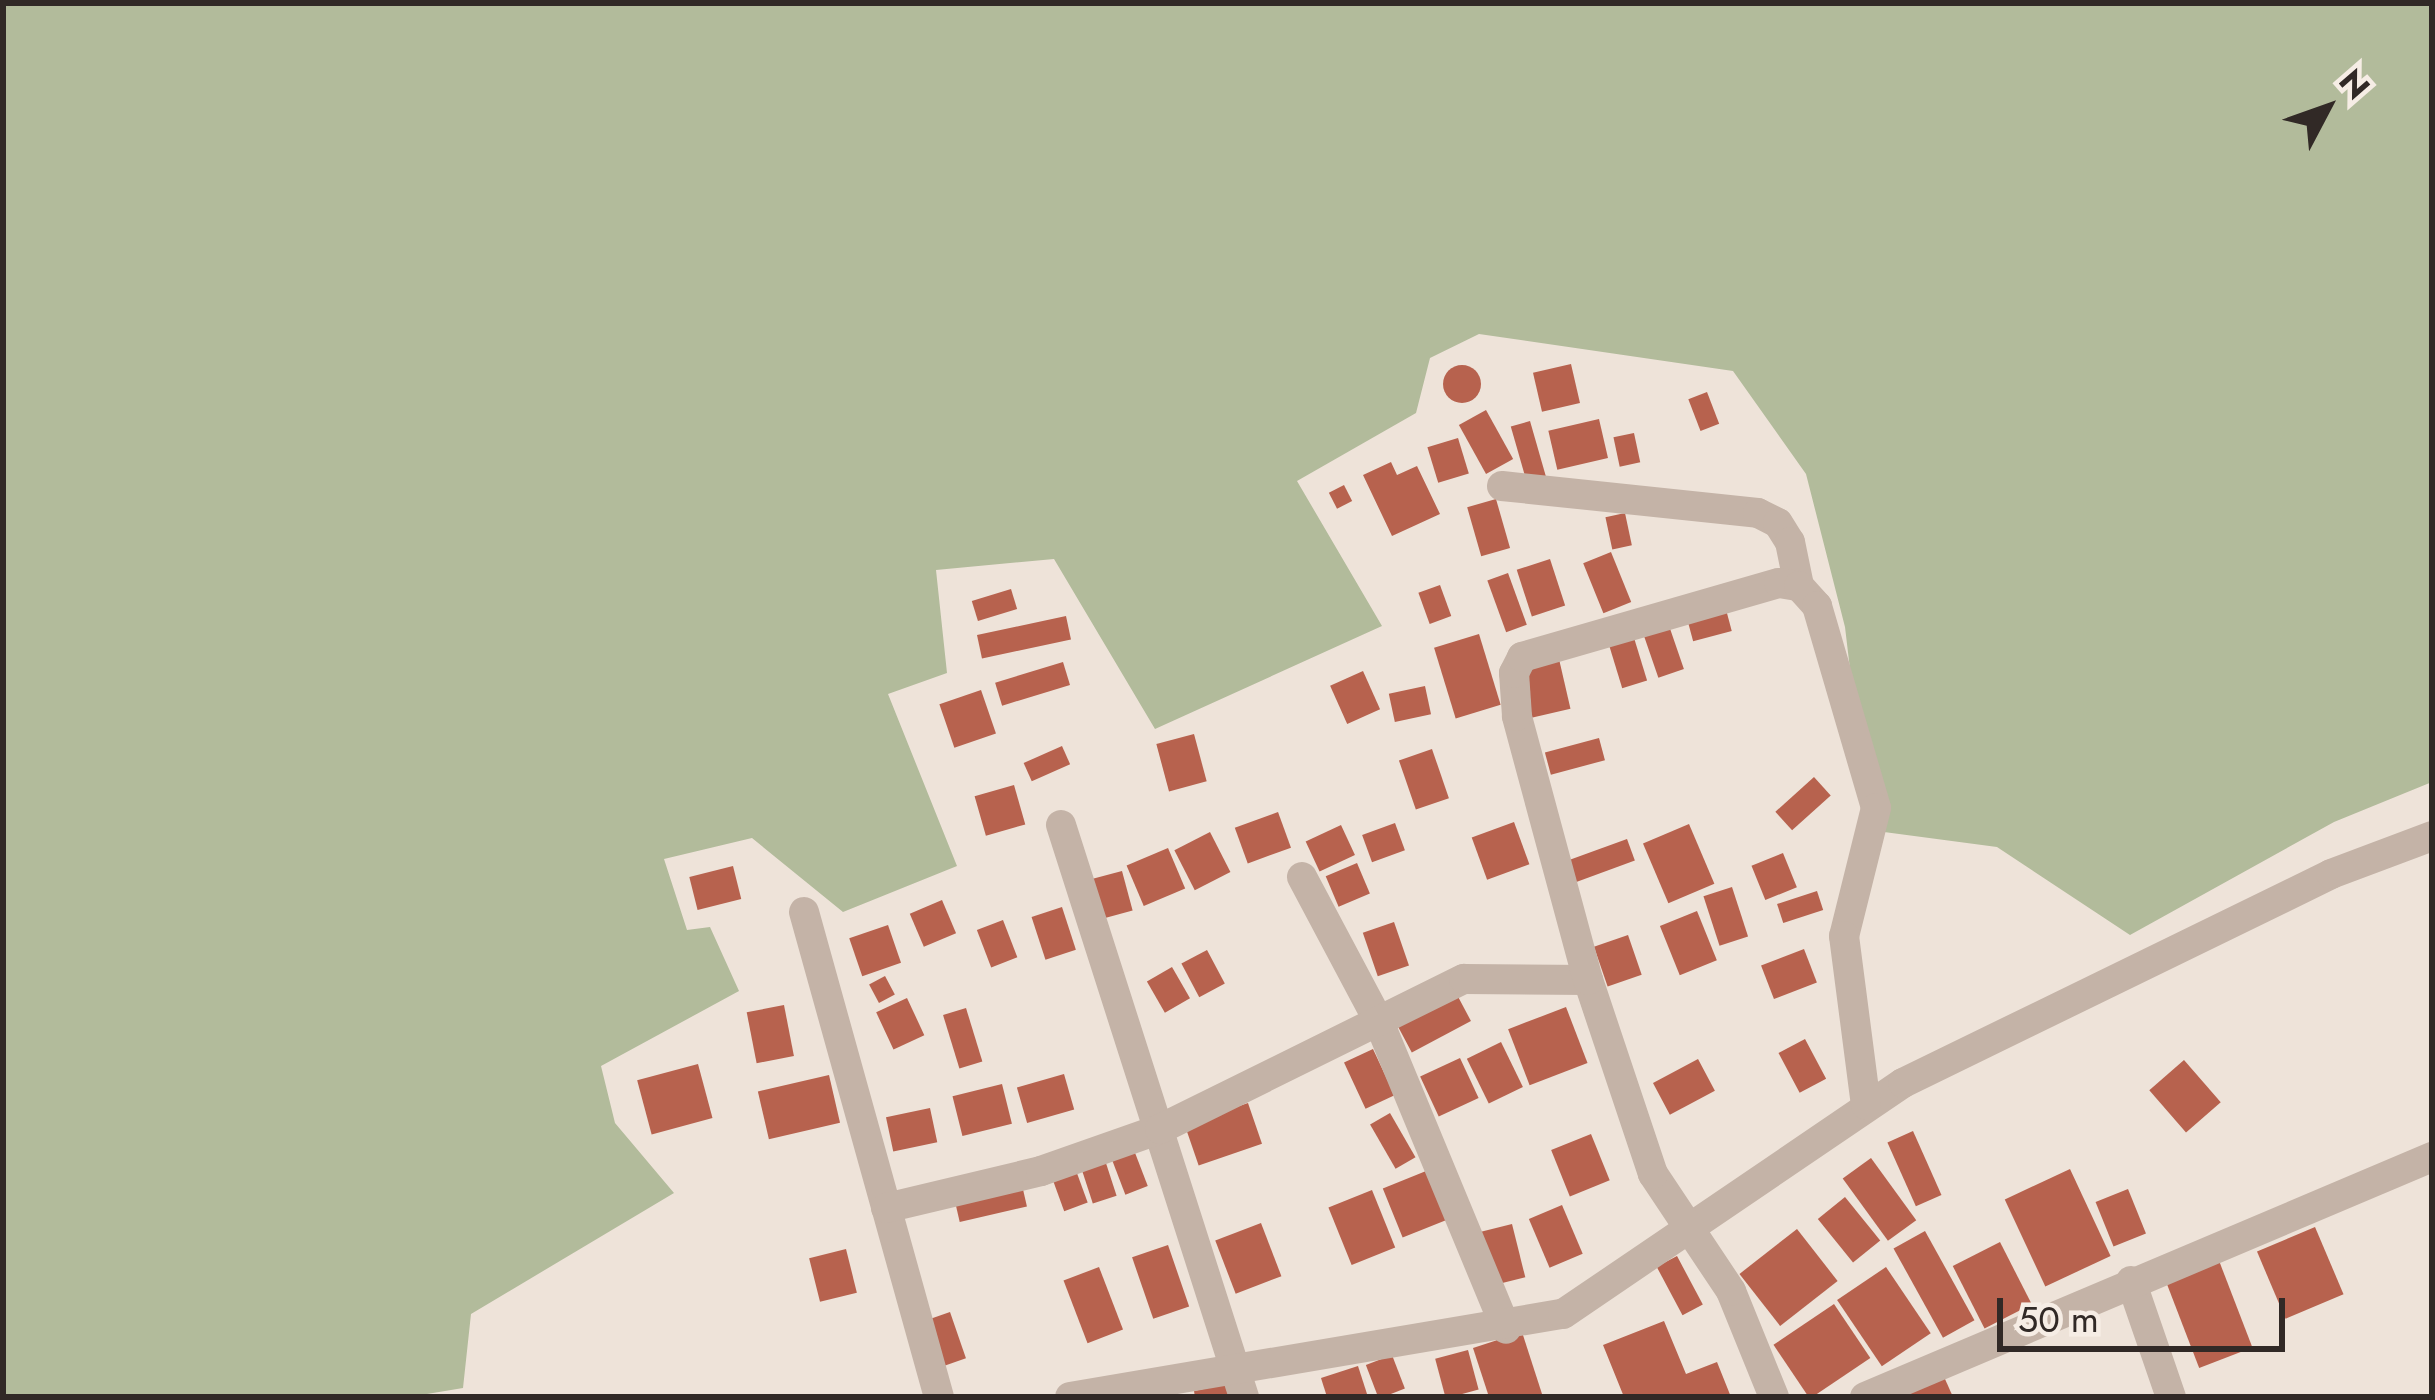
<!DOCTYPE html>
<html>
<head>
<meta charset="utf-8">
<style>
	body { margin:0 }
	#map { position:relative; width:2435px; height:1400px; overflow:hidden; background:#eee3d9; font-family:Jost,sans-serif }
	div>[style] { position:absolute }
	[style*='--x'] { left:calc(var(--x)*1px); top:calc(var(--y)*1px); width:calc(var(--w)*1px); rotate:calc(var(--a)*1deg) }
	.green>* { inset:0; background:#b2bb9b }
	.building>* { inset:0; background:#b7624e; transform-origin:0 0 }
	.round { border-radius:50% }
	.minor>* { height:30px; margin:-15px; padding:0 15px; transform-origin:15px; border-radius:15px; background:#c4b3a7 }
	span { translate:-50% -50%; white-space:nowrap; text-align:center; line-height:1.15; -webkit-text-stroke:9px #f6ede5; paint-order:stroke }
	.frame { position:absolute; inset:0; border:6px solid #312926; pointer-events:none }
	.north { position:absolute; left:2267px; top:48px; width:120px; height:120px; -webkit-text-stroke:9px #f6ede5; paint-order:stroke; rotate:49deg; font-size:33px; font-weight:700; line-height:48px; text-align:center; color:#312926 }
	.north::after { content:''; display:block; margin:auto; width:42px; height:54px; background:#312926; clip-path:polygon(50% 0,100% 100%,50% 72%,0 100%) }
	.scale { position:absolute; left:1997px; top:1298px; width:288px; height:54px; box-sizing:border-box; border:6px solid #312926; border-top:0; padding-left:15px; font-size:36px; line-height:42px; white-space:nowrap; color:#312926; -webkit-text-stroke:9px #f6ede5; paint-order:stroke }
</style>
</head>
<body>
<div id="map">
	<div class="green">
		<i style="clip-path:polygon(3px 3px,2432px 3px,2432px 782px,2334px 822px,2130px 935px,1997px 847px,1869px 830px,1845px 627px,1806px 474px,1733px 371px,1479px 334px,1430px 358px,1416px 413px,1297px 481px,1382px 626px,1155px 729px,1054px 559px,936px 570px,947px 673px,888px 694px,957px 866px,843px 912px,752px 838px,664px 859px,687px 930px,710px 927px,739px 991px,601px 1066px,615px 1123px,674px 1193px,471px 1314px,463px 1388px,409px 1397px,3px 1397px)"></i>
	</div>
	<div class="building">
		<i style="left:1571px;top:364px;width:40px;height:39px;rotate:77deg"></i>
		<i class="round" style="left:1443px;top:365px;width:38px;height:38px"></i>
		<i style="left:1707px;top:392px;width:34px;height:20px;rotate:69deg"></i>
		<i style="left:1486px;top:410px;width:56px;height:31px;rotate:61deg"></i>
		<i style="left:1599px;top:419px;width:40px;height:52px;rotate:77deg"></i>
		<i style="left:1530px;top:421px;width:58px;height:20px;rotate:74deg"></i>
		<i style="left:1634px;top:433px;width:30px;height:21px;rotate:78deg"></i>
		<i style="left:1458px;top:438px;width:37px;height:32px;rotate:73deg"></i>
		<i style="clip-path:polygon(1391px 462px,1397px 475px,1417px 466px,1440px 514px,1392px 536px,1363px 475px)"></i>
		<i style="left:1344px;top:485px;width:18px;height:17px;rotate:63deg"></i>
		<i style="left:1496px;top:499px;width:51px;height:30px;rotate:74deg"></i>
		<i style="left:1625px;top:513px;width:33px;height:20px;rotate:78deg"></i>
		<i style="left:1611px;top:552px;width:54px;height:30px;rotate:68deg"></i>
		<i style="left:1550px;top:559px;width:49px;height:35px;rotate:72deg"></i>
		<i style="left:1508px;top:573px;width:55px;height:22px;rotate:70deg"></i>
		<i style="left:1440px;top:585px;width:33px;height:23px;rotate:70deg"></i>
		<i style="left:1011px;top:589px;width:21px;height:41px;rotate:73deg"></i>
		<i style="left:1724px;top:602px;width:30px;height:40px;rotate:75deg"></i>
		<i style="left:1066px;top:616px;width:24px;height:91px;rotate:78deg"></i>
		<i style="left:1666px;top:617px;width:55px;height:27px;rotate:71deg"></i>
		<i style="left:1631px;top:628px;width:55px;height:26px;rotate:73deg"></i>
		<i style="left:1479px;top:634px;width:74px;height:47px;rotate:73deg"></i>
		<i style="left:1559px;top:659px;width:51px;height:41px;rotate:77deg"></i>
		<i style="left:1063px;top:662px;width:24px;height:71px;rotate:73deg"></i>
		<i style="left:1363px;top:671px;width:42px;height:36px;rotate:66deg"></i>
		<i style="left:1425px;top:686px;width:29px;height:37px;rotate:78deg"></i>
		<i style="left:981px;top:690px;width:46px;height:44px;rotate:71deg"></i>
		<i style="left:1194px;top:734px;width:49px;height:39px;rotate:75deg"></i>
		<i style="left:1599px;top:738px;width:23px;height:56px;rotate:75deg"></i>
		<i style="left:1062px;top:746px;width:20px;height:42px;rotate:66deg"></i>
		<i style="left:1432px;top:749px;width:52px;height:35px;rotate:71deg"></i>
		<i style="left:1814px;top:777px;width:25px;height:52px;rotate:48deg"></i>
		<i style="left:1014px;top:785px;width:41px;height:41px;rotate:74deg"></i>
		<i style="left:1278px;top:812px;width:38px;height:46px;rotate:70deg"></i>
		<i style="left:1514px;top:822px;width:45px;height:45px;rotate:70deg"></i>
		<i style="left:1395px;top:823px;width:29px;height:35px;rotate:70deg"></i>
		<i style="left:1689px;top:824px;width:65px;height:50px;rotate:67deg"></i>
		<i style="left:1341px;top:825px;width:33px;height:39px;rotate:65deg"></i>
		<i style="left:1210px;top:832px;width:45px;height:40px;rotate:63deg"></i>
		<i style="left:1627px;top:839px;width:23px;height:63px;rotate:70deg"></i>
		<i style="left:1168px;top:848px;width:44px;height:45px;rotate:67deg"></i>
		<i style="left:1783px;top:853px;width:37px;height:34px;rotate:68deg"></i>
		<i style="left:1357px;top:863px;width:33px;height:34px;rotate:67deg"></i>
		<i style="left:733px;top:866px;width:34px;height:45px;rotate:76deg"></i>
		<i style="left:1122px;top:871px;width:41px;height:38px;rotate:75deg"></i>
		<i style="left:1732px;top:887px;width:52px;height:30px;rotate:72deg"></i>
		<i style="left:1817px;top:891px;width:20px;height:42px;rotate:72deg"></i>
		<i style="left:942px;top:900px;width:36px;height:35px;rotate:67deg"></i>
		<i style="left:1062px;top:907px;width:45px;height:32px;rotate:72deg"></i>
		<i style="left:1697px;top:911px;width:53px;height:40px;rotate:68deg"></i>
		<i style="left:1003px;top:920px;width:40px;height:28px;rotate:69deg"></i>
		<i style="left:1394px;top:922px;width:46px;height:33px;rotate:71deg"></i>
		<i style="left:888px;top:925px;width:40px;height:41px;rotate:71deg"></i>
		<i style="left:1628px;top:935px;width:42px;height:36px;rotate:71deg"></i>
		<i style="left:1804px;top:949px;width:36px;height:46px;rotate:69deg"></i>
		<i style="left:1207px;top:950px;width:38px;height:29px;rotate:62deg"></i>
		<i style="left:1172px;top:967px;width:36px;height:29px;rotate:60deg"></i>
		<i style="left:885px;top:976px;width:21px;height:18px;rotate:62deg"></i>
		<i style="left:1455px;top:991px;width:34px;height:67px;rotate:62deg"></i>
		<i style="left:907px;top:998px;width:41px;height:34px;rotate:65deg"></i>
		<i style="left:784px;top:1005px;width:52px;height:38px;rotate:79deg"></i>
		<i style="left:1566px;top:1007px;width:60px;height:62px;rotate:69deg"></i>
		<i style="left:966px;top:1008px;width:56px;height:24px;rotate:73deg"></i>
		<i style="left:1805px;top:1039px;width:45px;height:30px;rotate:62deg"></i>
		<i style="left:1501px;top:1042px;width:50px;height:38px;rotate:64deg"></i>
		<i style="left:1373px;top:1049px;width:51px;height:32px;rotate:65deg"></i>
		<i style="left:1460px;top:1058px;width:44px;height:44px;rotate:65deg"></i>
		<i style="left:1698px;top:1059px;width:36px;height:51px;rotate:62deg"></i>
		<i style="left:2184px;top:1060px;width:56px;height:46px;rotate:49deg"></i>
		<i style="left:698px;top:1064px;width:56px;height:63px;rotate:75deg"></i>
		<i style="left:1064px;top:1074px;width:37px;height:49px;rotate:74deg"></i>
		<i style="left:829px;top:1075px;width:49px;height:73px;rotate:77deg"></i>
		<i style="left:1002px;top:1084px;width:41px;height:51px;rotate:76deg"></i>
		<i style="left:1248px;top:1103px;width:43px;height:67px;rotate:71deg"></i>
		<i style="left:930px;top:1108px;width:35px;height:45px;rotate:78deg"></i>
		<i style="left:1390px;top:1113px;width:51px;height:23px;rotate:60deg"></i>
		<i style="left:1913px;top:1131px;width:70px;height:28px;rotate:66deg"></i>
		<i style="left:1591px;top:1134px;width:50px;height:43px;rotate:68deg"></i>
		<i style="left:1132px;top:1145px;width:44px;height:24px;rotate:69deg"></i>
		<i style="left:1103px;top:1154px;width:44px;height:25px;rotate:72deg"></i>
		<i style="left:1871px;top:1158px;width:77px;height:35px;rotate:54deg"></i>
		<i style="left:1074px;top:1165px;width:40px;height:25px;rotate:70deg"></i>
		<i style="left:1431px;top:1169px;width:53px;height:52px;rotate:68deg"></i>
		<i style="left:2070px;top:1169px;width:96px;height:72px;rotate:65deg"></i>
		<i style="left:1022px;top:1185px;width:22px;height:69px;rotate:77deg"></i>
		<i style="left:2128px;top:1189px;width:48px;height:35px;rotate:68deg"></i>
		<i style="left:1372px;top:1190px;width:62px;height:47px;rotate:68deg"></i>
		<i style="left:1845px;top:1197px;width:56px;height:35px;rotate:51deg"></i>
		<i style="left:1562px;top:1205px;width:53px;height:36px;rotate:67deg"></i>
		<i style="left:1261px;top:1223px;width:57px;height:49px;rotate:69deg"></i>
		<i style="left:1512px;top:1224px;width:55px;height:35px;rotate:76deg"></i>
		<i style="left:2315px;top:1227px;width:73px;height:63px;rotate:67deg"></i>
		<i style="left:1797px;top:1229px;width:66px;height:73px;rotate:52deg"></i>
		<i style="left:1925px;top:1231px;width:102px;height:36px;rotate:61deg"></i>
		<i style="left:2000px;top:1242px;width:70px;height:53px;rotate:63deg"></i>
		<i style="left:1168px;top:1245px;width:65px;height:38px;rotate:71deg"></i>
		<i style="left:846px;top:1249px;width:45px;height:38px;rotate:76deg"></i>
		<i style="left:1677px;top:1256px;width:55px;height:23px;rotate:62deg"></i>
		<i style="left:2218px;top:1258px;width:96px;height:57px;rotate:69deg"></i>
		<i style="left:1099px;top:1267px;width:67px;height:38px;rotate:69deg"></i>
		<i style="left:1886px;top:1267px;width:80px;height:59px;rotate:56deg"></i>
		<i style="left:1834px;top:1304px;width:65px;height:73px;rotate:56deg"></i>
		<i style="left:950px;top:1312px;width:49px;height:25px;rotate:71deg"></i>
		<i style="clip-path:polygon(1664px 1321px,1686px 1374px,1717px 1362px,1731px 1397px,1624px 1397px,1603px 1345px)"></i>
		<i style="clip-path:polygon(1522px 1332px,1543px 1397px,1489px 1397px,1473px 1348px)"></i>
		<i style="left:1468px;top:1350px;width:41px;height:34px;rotate:75deg"></i>
		<i style="left:1392px;top:1355px;width:36px;height:28px;rotate:69deg"></i>
		<i style="clip-path:polygon(1358px 1366px,1368px 1397px,1327px 1397px,1321px 1378px)"></i>
		<i style="clip-path:polygon(1941px 1370px,1953px 1397px,1905px 1397px,1901px 1388px)"></i>
		<i style="clip-path:polygon(1227px 1384px,1230px 1397px,1195px 1397px,1194px 1391px)"></i>
	</div>
	<div class="minor">
		<i style="--x:1502;--y:486;--w:257;--a:6"></i>
		<i style="--x:1758;--y:513;--w:22;--a:27"></i>
		<i style="--x:1778;--y:523;--w:22;--a:58"></i>
		<i style="--x:1790;--y:542;--w:45;--a:78.4"></i>
		<i style="--x:1061;--y:825;--w:601;--a:72.26"></i>
		<i style="--x:1302;--y:877;--w:164;--a:62"></i>
		<i style="--x:1379;--y:1022;--w:332;--a:67.5"></i>
		<i style="--x:804;--y:912;--w:503;--a:74.45"></i>
		<i style="--x:886;--y:1208;--w:159;--a:-13.4"></i>
		<i style="--x:1041;--y:1171;--w:126;--a:-19.4"></i>
		<i style="--x:1160;--y:1129;--w:339;--a:-26.3"></i>
		<i style="--x:1464;--y:979;--w:124;--a:0.5"></i>
		<i style="--x:2131;--y:1281;--w:123;--a:71"></i>
		<i style="--x:1070;--y:1397;--w:500;--a:-9.6"></i>
		<i style="--x:1563;--y:1314;--w:411;--a:-34.2"></i>
		<i style="--x:1903;--y:1083;--w:476;--a:-26"></i>
		<i style="--x:2331;--y:874;--w:108;--a:-20.6"></i>
		<i style="--x:1774;--y:1397;--w:114;--a:-112.1"></i>
		<i style="--x:1731;--y:1291;--w:141;--a:-123.7"></i>
		<i style="--x:1653;--y:1174;--w:205;--a:-108.5"></i>
		<i style="--x:1588;--y:980;--w:273;--a:-105.1"></i>
		<i style="--x:1517;--y:716;--w:43;--a:-94"></i>
		<i style="--x:1514;--y:673;--w:18;--a:-63"></i>
		<i style="--x:1522;--y:657;--w:267;--a:-16.1"></i>
		<i style="--x:1779;--y:583;--w:20;--a:9"></i>
		<i style="--x:1799;--y:586;--w:27;--a:48"></i>
		<i style="--x:1817;--y:606;--w:210;--a:73.7"></i>
		<i style="--x:1876;--y:808;--w:132;--a:104"></i>
		<i style="--x:1844;--y:936;--w:170;--a:82.6"></i>
		<i style="--x:1865;--y:1397;--w:616;--a:-22.94"></i>
	</div>
	<div class="frame"></div>
	<div class="north">N</div>
	<div class="scale">50 m</div>
</div>
</body>
</html>
